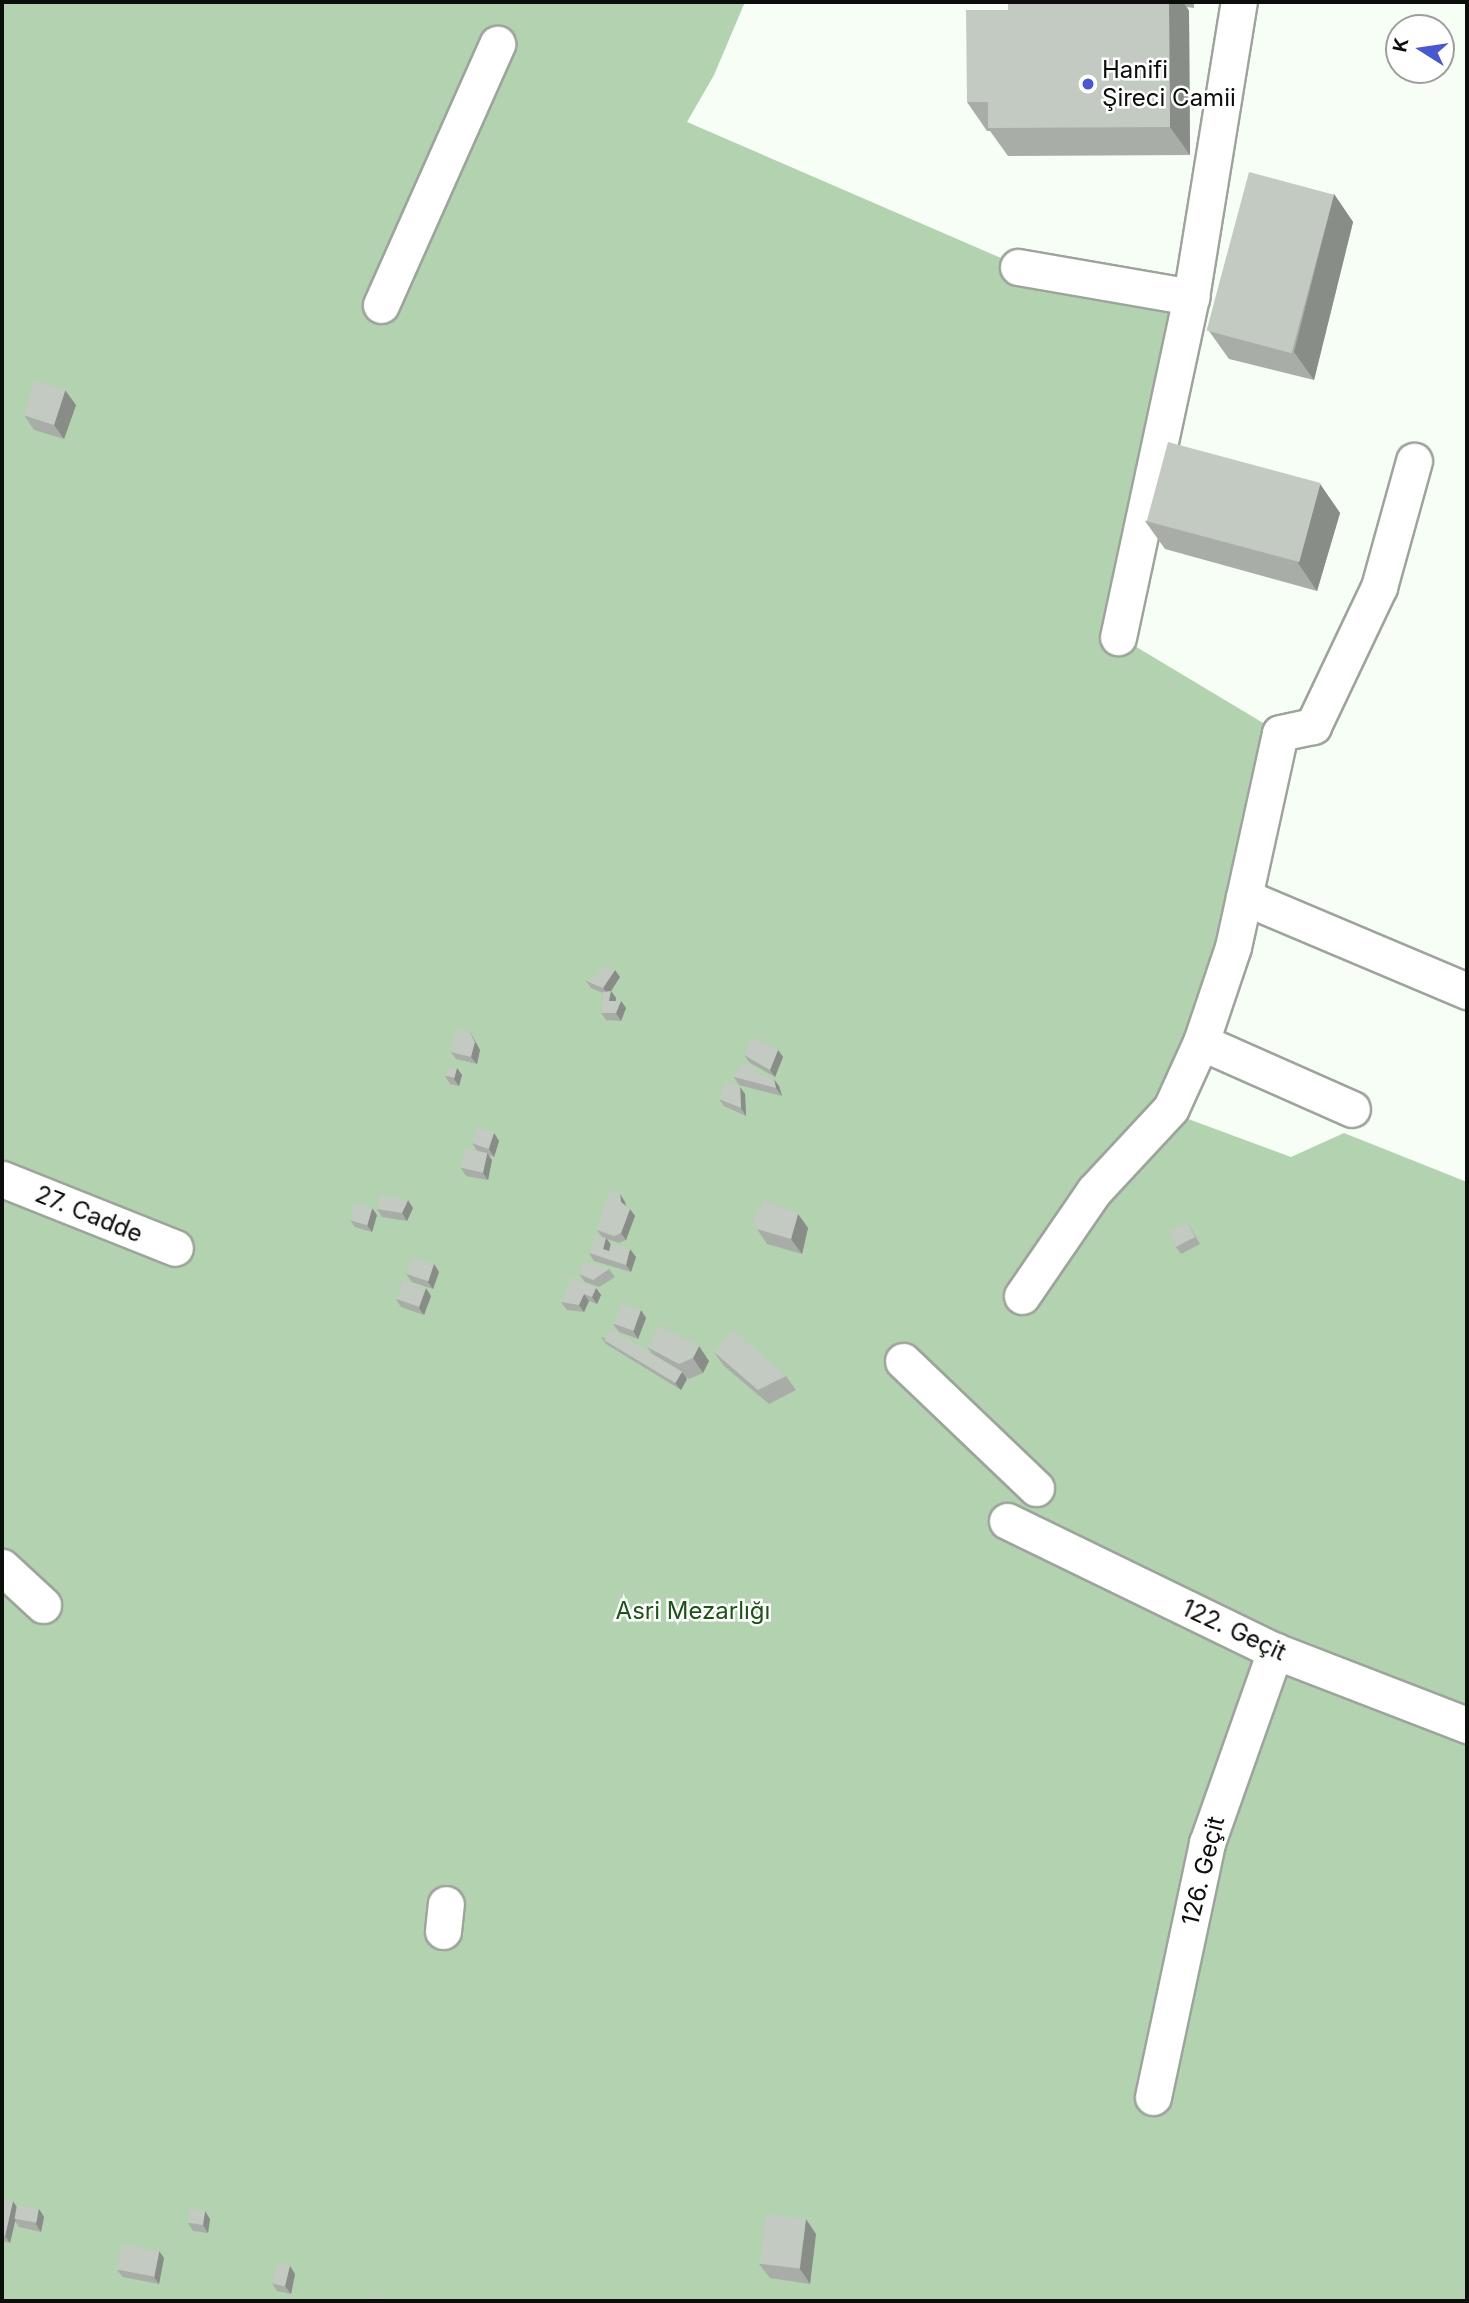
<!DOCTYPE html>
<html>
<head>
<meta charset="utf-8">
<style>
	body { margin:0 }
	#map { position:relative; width:1469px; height:2303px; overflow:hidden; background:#f6fef5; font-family:Inter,sans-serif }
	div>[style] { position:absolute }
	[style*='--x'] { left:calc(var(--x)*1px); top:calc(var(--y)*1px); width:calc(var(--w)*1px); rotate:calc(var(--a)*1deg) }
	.green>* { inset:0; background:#b3d2af }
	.roads { filter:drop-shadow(2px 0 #9da49c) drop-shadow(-2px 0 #9da49c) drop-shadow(0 2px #9da49c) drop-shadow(0 -2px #9da49c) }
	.minor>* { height:35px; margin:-17.5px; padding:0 17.5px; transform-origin:17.5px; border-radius:17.5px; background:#fff }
	.wall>* { inset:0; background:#a8aea7 }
	.shaded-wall>* { inset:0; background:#888d88 }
	.building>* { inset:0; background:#c3cac2; transform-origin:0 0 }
	.dots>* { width:19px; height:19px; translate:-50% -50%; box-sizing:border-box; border:4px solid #fff; border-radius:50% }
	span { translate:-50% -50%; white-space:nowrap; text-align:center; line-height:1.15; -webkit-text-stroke:5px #fff; paint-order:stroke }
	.poi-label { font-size:24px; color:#0b0e0b }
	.left { translate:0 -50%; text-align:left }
	.street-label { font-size:24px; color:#0b0e0b }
	.park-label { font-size:24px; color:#1c5316 }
	.frame { position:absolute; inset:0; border:4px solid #0b0e0b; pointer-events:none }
	.north { position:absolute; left:1385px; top:14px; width:70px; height:70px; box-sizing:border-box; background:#fff; border:2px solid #9d9f9d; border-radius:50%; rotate:282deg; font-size:19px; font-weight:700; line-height:28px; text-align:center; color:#0b0e0b }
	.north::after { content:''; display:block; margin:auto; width:24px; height:32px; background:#4a58cd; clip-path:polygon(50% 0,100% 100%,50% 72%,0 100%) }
</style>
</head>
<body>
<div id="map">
	<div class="green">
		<i style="clip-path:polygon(2px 2px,745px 2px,714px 75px,687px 122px,1031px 271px,1188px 304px,1118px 636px,1280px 733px,1172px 1113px,1291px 1157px,1344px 1133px,1467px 1182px,1467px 2301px,2px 2301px)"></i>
	</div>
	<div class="roads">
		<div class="minor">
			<i style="--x:1018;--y:267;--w:176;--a:9.8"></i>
			<i style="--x:1191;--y:297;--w:348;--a:102.1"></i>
			<i style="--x:1191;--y:297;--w:299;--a:-80.8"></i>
			<i style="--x:381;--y:305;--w:286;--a:-66"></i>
			<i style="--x:1244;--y:897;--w:242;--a:22.9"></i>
			<i style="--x:1201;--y:1042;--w:165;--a:23.9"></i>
			<i style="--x:2;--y:1179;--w:186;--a:21.7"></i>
			<i style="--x:1022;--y:1296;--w:127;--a:-55.6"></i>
			<i style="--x:1094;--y:1191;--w:113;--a:-47.1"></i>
			<i style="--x:1171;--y:1108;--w:72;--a:-65.6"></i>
			<i style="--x:1201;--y:1042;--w:100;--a:-71.4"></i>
			<i style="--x:1233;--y:947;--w:219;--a:-77.6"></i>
			<i style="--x:1280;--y:733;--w:34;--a:-12"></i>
			<i style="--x:1313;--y:726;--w:154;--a:-64.6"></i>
			<i style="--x:1379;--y:587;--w:131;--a:-74.5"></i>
			<i style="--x:903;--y:1361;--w:184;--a:43.7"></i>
			<i style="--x:1007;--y:1521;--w:298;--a:25.9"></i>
			<i style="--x:1275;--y:1651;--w:206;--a:21.1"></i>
			<i style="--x:2;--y:1567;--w:56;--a:42.8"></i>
			<i style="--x:443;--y:1931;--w:27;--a:-84"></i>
			<i style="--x:1153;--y:2097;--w:260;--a:-78"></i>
			<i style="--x:1207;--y:1843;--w:204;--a:-70.5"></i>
		</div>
	</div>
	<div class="wall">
		<i style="clip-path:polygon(1008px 2px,1194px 2px,1194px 8px,1187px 7px,1189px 11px,1190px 155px,1008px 156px,990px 131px,987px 131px,967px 102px,1008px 10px)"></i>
		<i style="clip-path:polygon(1334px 194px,1353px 222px,1314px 380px,1229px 359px,1209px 331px)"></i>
		<i style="clip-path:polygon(76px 405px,64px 439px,34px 430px,24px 415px)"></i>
		<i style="clip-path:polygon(1320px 484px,1340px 513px,1317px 591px,1165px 549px,1145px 521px)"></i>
		<i style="clip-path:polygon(620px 977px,611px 991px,616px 998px,616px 1001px,621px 1001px,626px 1008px,621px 1021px,606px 1020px,601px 1013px,603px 993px,591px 988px,586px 981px)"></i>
		<i style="clip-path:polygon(470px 1032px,480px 1050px,477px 1064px,456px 1059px,451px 1052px)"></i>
		<i style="clip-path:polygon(778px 1050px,783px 1057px,775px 1077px,750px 1063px,744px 1055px)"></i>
		<i style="clip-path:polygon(457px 1068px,462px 1075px,459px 1086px,450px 1084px,445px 1076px)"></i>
		<i style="clip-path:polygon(760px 1074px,779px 1086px,782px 1096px,739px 1085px,734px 1077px)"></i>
		<i style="clip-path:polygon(745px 1094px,746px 1116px,724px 1106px,719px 1099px)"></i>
		<i style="clip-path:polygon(494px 1133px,499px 1141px,494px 1157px,488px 1155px,492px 1160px,488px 1180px,466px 1176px,461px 1168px,477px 1151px,472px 1143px)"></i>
		<i style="clip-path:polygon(620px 1194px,625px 1202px,626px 1205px,635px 1216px,626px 1240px,619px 1243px,607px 1239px,611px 1245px,636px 1257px,631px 1272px,594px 1261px,589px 1253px,602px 1237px,597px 1230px)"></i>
		<i style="clip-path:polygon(413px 1208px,407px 1221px,382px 1217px,377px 1209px)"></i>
		<i style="clip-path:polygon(798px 1214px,808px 1228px,802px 1254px,767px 1244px,757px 1229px)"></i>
		<i style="clip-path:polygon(377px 1215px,372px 1232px,355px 1227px,350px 1220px)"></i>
		<i style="clip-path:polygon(1187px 1222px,1200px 1244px,1181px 1254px,1176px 1247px)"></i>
		<i style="clip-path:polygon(434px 1264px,439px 1272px,433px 1289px,412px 1282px,406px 1274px)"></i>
		<i style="clip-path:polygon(609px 1269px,615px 1277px,599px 1287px,585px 1282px,579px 1274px)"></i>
		<i style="clip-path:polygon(596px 1288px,601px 1295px,597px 1304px,589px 1301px,584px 1312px,567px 1310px,561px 1302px)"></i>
		<i style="clip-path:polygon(431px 1296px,424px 1315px,401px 1307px,396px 1299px)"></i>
		<i style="clip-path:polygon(646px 1318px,638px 1339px,619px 1332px,613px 1324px)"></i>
		<i style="clip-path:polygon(601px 1337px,652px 1353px,647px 1347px,709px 1361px,703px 1373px,689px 1379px,686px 1377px,687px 1379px,681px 1390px,606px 1344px)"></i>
		<i style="clip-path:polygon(714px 1352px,786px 1376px,796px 1390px,769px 1404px,724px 1366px)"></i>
		<i style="clip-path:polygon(2px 2199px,17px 2207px,39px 2209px,44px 2217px,41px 2232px,19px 2227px,15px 2221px,10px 2243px,2px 2241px)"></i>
		<i style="clip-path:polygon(210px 2219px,208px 2233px,193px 2231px,188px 2223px)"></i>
		<i style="clip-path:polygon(816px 2234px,810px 2284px,770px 2278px,759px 2264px)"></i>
		<i style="clip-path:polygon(159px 2251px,164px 2258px,159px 2284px,123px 2277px,117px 2270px)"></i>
		<i style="clip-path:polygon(290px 2266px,295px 2274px,291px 2294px,277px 2291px,272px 2283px)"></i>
	</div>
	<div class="shaded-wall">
		<i style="clip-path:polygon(1169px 2px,1183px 2px,1189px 11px,1190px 155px,1170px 127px)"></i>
		<i style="clip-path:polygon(1334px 194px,1353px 222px,1314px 380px,1294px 352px)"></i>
		<i style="clip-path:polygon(65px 390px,76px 405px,64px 439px,54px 425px)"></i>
		<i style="clip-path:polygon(1320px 484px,1340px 513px,1317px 591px,1298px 563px)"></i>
		<i style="clip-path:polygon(615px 970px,620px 977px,611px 991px,616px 998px,615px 1008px,609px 1001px,609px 995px,603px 988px)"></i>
		<i style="clip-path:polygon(621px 1001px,626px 1008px,621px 1021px,616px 1013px)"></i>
		<i style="clip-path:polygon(470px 1032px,480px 1050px,477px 1064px,471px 1057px)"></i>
		<i style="clip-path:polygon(778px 1050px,783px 1057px,775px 1077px,770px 1070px)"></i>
		<i style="clip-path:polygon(457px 1068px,462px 1075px,459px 1086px,454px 1079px)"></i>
		<i style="clip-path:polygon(774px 1079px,779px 1086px,782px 1096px,776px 1088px)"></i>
		<i style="clip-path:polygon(740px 1087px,745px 1094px,746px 1116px,741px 1108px)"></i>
		<i style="clip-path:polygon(494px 1133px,499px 1141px,494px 1157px,489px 1149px)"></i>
		<i style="clip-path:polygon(487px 1153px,492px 1160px,488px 1180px,483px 1173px)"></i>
		<i style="clip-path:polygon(620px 1194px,625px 1202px,626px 1209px,621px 1202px)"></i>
		<i style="clip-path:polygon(408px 1200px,413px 1208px,407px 1221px,402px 1213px)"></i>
		<i style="clip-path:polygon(372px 1208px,377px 1215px,372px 1232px,367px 1225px)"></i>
		<i style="clip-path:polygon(630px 1209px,635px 1216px,626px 1240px,621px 1233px)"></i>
		<i style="clip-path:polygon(798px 1214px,808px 1228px,802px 1254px,791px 1239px)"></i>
		<i style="clip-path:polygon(606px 1238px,612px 1246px,608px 1257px,603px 1249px)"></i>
		<i style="clip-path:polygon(630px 1249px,636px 1257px,631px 1272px,626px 1265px)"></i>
		<i style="clip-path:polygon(434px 1264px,439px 1272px,433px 1289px,428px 1282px)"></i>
		<i style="clip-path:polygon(426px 1288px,431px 1296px,424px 1315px,419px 1308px)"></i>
		<i style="clip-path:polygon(596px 1288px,601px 1295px,597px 1304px,592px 1297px)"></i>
		<i style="clip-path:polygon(584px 1294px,589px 1301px,584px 1312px,579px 1305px)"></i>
		<i style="clip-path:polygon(641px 1310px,646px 1318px,638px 1339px,633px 1331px)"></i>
		<i style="clip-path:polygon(699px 1346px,709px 1361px,703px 1373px,693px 1358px)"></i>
		<i style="clip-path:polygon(682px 1372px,687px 1379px,681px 1390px,675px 1383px)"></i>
		<i style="clip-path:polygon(13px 2201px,18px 2209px,10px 2243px,5px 2236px)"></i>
		<i style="clip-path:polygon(39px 2209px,44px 2217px,41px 2232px,36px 2224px)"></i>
		<i style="clip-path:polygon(205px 2211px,210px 2219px,208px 2233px,203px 2225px)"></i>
		<i style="clip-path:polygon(806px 2219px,816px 2234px,810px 2284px,800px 2269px)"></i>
		<i style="clip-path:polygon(159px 2251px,164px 2258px,159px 2284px,154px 2277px)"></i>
		<i style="clip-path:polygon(290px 2266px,295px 2274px,291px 2294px,285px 2286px)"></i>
	</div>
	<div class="building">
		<i style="clip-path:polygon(1008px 2px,1169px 2px,1170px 127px,988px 128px,988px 102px,967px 102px,966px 10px,1008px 10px)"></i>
		<i style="left:1249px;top:172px;width:88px;height:164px;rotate:15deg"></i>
		<i style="left:35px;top:380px;width:32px;height:37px;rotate:18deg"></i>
		<i style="left:1168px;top:442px;width:158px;height:82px;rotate:15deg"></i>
		<i style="clip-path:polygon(601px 966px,615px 970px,603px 988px,586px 981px,598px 974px)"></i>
		<i style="clip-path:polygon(611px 991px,609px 1001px,621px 1001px,616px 1013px,601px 1013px,603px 992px)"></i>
		<i style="clip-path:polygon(456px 1029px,470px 1032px,475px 1042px,471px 1057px,451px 1052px)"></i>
		<i style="clip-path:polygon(753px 1037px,778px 1050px,770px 1070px,744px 1055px)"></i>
		<i style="clip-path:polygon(742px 1062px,755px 1067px,757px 1073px,774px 1079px,776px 1088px,734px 1077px)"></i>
		<i style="left:448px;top:1066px;width:9px;height:10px;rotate:13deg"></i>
		<i style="clip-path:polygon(726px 1081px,740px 1087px,741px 1108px,719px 1099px)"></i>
		<i style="left:477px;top:1127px;width:18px;height:17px;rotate:19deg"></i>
		<i style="left:465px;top:1148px;width:23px;height:20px;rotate:13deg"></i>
		<i style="clip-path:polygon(609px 1191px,620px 1194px,621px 1202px,630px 1209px,621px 1233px,614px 1236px,597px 1230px)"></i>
		<i style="clip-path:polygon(380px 1195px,408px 1200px,402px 1213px,377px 1209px)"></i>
		<i style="clip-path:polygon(764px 1200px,798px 1214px,791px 1239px,757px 1229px,753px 1221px)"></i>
		<i style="left:355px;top:1203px;width:18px;height:18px;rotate:16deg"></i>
		<i style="left:1187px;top:1222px;width:17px;height:21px;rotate:62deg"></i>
		<i style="clip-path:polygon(595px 1235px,606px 1238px,603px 1249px,609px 1251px,611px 1243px,630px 1249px,626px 1265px,589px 1253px)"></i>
		<i style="left:412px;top:1257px;width:23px;height:18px;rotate:18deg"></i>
		<i style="clip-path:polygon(585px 1261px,609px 1269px,593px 1280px,579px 1274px)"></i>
		<i style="clip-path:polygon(572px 1277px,596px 1288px,592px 1297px,584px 1294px,579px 1305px,561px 1302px)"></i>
		<i style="left:403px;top:1280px;width:24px;height:20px;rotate:19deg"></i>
		<i style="left:621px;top:1303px;width:21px;height:22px;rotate:19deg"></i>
		<i style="clip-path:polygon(659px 1325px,699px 1346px,693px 1358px,679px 1364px,647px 1347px)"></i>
		<i style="left:611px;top:1329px;width:83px;height:13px;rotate:31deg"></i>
		<i style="clip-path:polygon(733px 1330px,786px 1376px,758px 1390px,714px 1352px)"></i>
		<i style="clip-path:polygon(2px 2199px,13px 2201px,5px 2236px,2px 2235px)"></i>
		<i style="left:17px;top:2205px;width:22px;height:14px;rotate:10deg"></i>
		<i style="left:190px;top:2209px;width:15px;height:14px;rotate:8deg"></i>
		<i style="left:766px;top:2214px;width:40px;height:50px;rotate:7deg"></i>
		<i style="left:122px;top:2244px;width:38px;height:26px;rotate:11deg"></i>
		<i style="left:277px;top:2263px;width:13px;height:21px;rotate:13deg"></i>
		<i style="clip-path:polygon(372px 2296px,389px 2299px,388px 2301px,371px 2301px)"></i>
	</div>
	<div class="dots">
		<i style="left:1088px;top:84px;background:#4a58cd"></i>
	</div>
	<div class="poi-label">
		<span class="left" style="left:1102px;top:84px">Hanifi<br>Şireci Camii</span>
	</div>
	<div class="street-label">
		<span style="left:89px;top:1214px;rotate:22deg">27. Cadde</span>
		<span style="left:1234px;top:1630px;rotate:25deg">122. Geçit</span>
		<span style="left:1203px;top:1871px;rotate:-76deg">126. Geçit</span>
	</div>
	<div class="park-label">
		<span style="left:693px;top:1611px">Asri Mezarlığı</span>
	</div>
	<div class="frame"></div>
	<div class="north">K</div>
</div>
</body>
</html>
